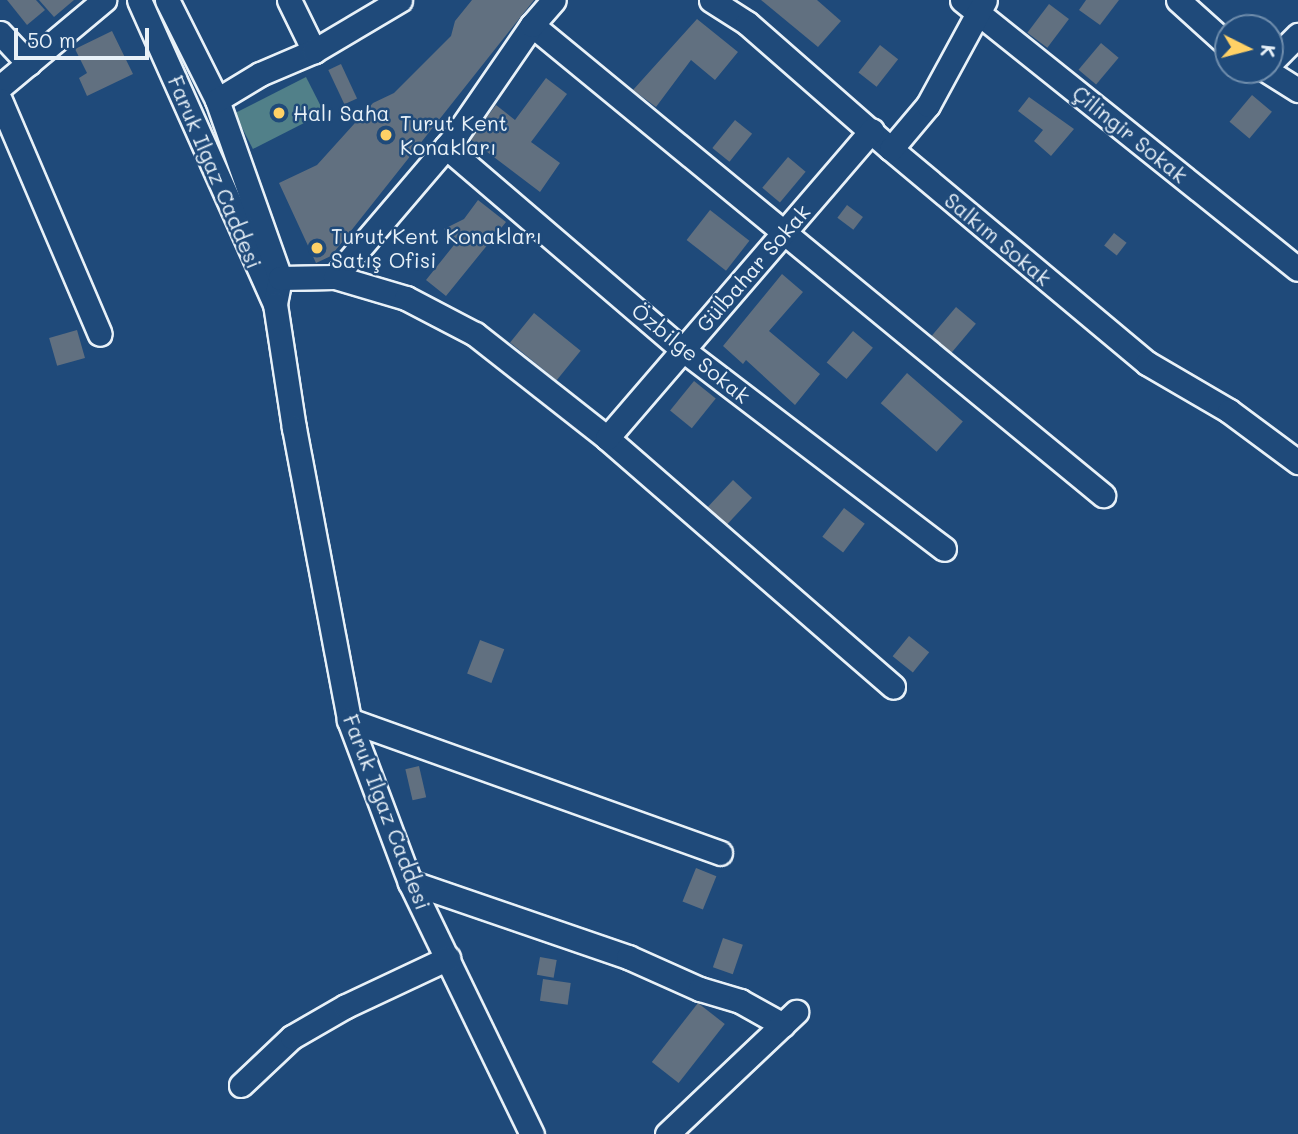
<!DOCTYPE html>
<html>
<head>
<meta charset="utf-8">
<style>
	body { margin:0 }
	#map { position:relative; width:1298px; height:1134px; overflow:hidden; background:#1f4a7a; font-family:Mali,sans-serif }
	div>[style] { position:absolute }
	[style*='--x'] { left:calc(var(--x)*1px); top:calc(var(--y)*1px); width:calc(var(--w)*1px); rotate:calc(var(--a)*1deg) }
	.green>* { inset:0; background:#518089; transform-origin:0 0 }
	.building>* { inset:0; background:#617080; transform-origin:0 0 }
	.roads { filter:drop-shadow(2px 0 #e8f1f8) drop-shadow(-2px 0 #e8f1f8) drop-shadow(0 2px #e8f1f8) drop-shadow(0 -2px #e8f1f8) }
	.minor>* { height:23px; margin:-11.5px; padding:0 11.5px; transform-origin:11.5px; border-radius:11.5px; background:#1f4a7a }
	.dots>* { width:19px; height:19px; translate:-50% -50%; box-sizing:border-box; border:4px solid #1f4a7a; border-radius:50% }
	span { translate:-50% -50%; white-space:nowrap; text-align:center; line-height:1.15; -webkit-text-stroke:5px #1f4a7a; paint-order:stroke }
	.poi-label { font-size:21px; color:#e8f1f8 }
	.left { translate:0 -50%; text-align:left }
	.street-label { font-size:21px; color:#e8f1f8 }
	.north { position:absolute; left:1214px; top:14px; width:70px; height:70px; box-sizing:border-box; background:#1f4a7a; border:2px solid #6f8dac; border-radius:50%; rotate:96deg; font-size:19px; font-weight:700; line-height:28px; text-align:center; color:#e8f1f8 }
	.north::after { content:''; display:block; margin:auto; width:24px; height:32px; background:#ffd166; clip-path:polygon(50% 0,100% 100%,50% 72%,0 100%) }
	.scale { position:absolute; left:14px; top:28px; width:135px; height:32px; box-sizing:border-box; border:4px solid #e8f1f8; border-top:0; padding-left:9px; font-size:21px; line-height:24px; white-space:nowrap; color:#e8f1f8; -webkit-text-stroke:5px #1f4a7a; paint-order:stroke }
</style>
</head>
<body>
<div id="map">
	<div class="green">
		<i style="left:306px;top:77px;width:40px;height:80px;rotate:63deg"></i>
	</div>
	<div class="building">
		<i style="clip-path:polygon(7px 0,36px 0,45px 10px,27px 25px)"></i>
		<i style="clip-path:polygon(39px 0,74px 0,54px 17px)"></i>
		<i style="clip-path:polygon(472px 0,534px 0,331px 256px,316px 263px,279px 183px,317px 165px,373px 103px,394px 93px,451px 36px,455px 21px)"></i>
		<i style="clip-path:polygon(761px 0,817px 0,841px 21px,818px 47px)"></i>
		<i style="clip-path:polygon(1086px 0,1119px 0,1100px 25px,1079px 10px)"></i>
		<i style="left:1049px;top:4px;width:25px;height:36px;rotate:37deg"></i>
		<i style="clip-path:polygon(697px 19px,738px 52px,715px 80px,691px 60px,656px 107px,633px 90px)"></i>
		<i style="clip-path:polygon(112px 31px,133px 74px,87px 96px,79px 78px,87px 73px,75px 49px)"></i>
		<i style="left:1101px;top:43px;width:23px;height:35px;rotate:40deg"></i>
		<i style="left:880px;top:45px;width:23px;height:35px;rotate:38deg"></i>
		<i style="left:341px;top:64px;width:38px;height:14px;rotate:65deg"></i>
		<i style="clip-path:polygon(546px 78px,567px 94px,531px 142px,560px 163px,540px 192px,470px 139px,496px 105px,515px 120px)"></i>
		<i style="left:1252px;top:95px;width:26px;height:35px;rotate:40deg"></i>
		<i style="clip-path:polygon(1029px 97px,1074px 129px,1051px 156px,1034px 141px,1043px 130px,1018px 111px)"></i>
		<i style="left:735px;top:120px;width:22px;height:36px;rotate:39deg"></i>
		<i style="left:788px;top:157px;width:23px;height:40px;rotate:40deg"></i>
		<i style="clip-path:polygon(478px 200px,506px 222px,446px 296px,426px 280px,458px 240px,444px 229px,464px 219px)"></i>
		<i style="left:847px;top:205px;width:20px;height:16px;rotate:37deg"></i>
		<i style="left:710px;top:210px;width:50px;height:38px;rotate:38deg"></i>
		<i style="left:1114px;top:233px;width:16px;height:16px;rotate:38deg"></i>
		<i style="clip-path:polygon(782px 274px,803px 292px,769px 331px,820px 374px,795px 405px,746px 360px,743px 364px,723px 346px)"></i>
		<i style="left:956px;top:307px;width:26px;height:38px;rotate:40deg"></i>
		<i style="left:534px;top:313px;width:60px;height:38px;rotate:39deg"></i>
		<i style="left:77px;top:330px;width:29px;height:29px;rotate:74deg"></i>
		<i style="left:853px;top:331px;width:26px;height:41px;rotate:40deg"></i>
		<i style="left:907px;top:373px;width:74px;height:40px;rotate:41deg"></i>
		<i style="left:694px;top:381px;width:28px;height:38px;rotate:39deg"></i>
		<i style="left:733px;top:480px;width:26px;height:37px;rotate:43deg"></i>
		<i style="left:844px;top:508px;width:26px;height:36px;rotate:37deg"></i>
		<i style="left:909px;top:636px;width:26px;height:26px;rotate:39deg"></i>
		<i style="left:480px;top:640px;width:26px;height:36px;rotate:21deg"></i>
		<i style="left:419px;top:766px;width:32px;height:14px;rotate:77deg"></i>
		<i style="left:696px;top:868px;width:22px;height:36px;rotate:22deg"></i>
		<i style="left:723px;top:938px;width:21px;height:31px;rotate:19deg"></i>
		<i style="left:540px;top:957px;width:17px;height:18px;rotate:10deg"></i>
		<i style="left:543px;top:979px;width:28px;height:22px;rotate:8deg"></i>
		<i style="left:698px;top:1003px;width:34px;height:75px;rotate:38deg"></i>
	</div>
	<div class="roads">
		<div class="minor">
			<i style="--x:139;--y:0;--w:333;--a:65.9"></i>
			<i style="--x:167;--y:0;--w:112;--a:63.4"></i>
			<i style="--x:217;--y:100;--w:189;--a:70.5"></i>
			<i style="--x:280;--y:278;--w:26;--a:101"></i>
			<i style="--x:275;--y:304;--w:125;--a:81.3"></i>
			<i style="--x:294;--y:428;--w:297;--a:79.3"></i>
			<i style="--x:349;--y:720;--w:173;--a:69.4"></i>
			<i style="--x:410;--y:882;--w:280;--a:64.2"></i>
			<i style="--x:289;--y:0;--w:57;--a:63.9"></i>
			<i style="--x:711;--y:0;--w:43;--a:32.6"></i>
			<i style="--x:747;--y:23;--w:191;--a:41.2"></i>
			<i style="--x:891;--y:149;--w:334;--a:39.9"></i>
			<i style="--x:1147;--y:363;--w:95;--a:30.3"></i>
			<i style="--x:1229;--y:411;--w:86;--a:36.5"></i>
			<i style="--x:962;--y:0;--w:430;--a:38.7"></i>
			<i style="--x:1178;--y:0;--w:67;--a:42"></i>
			<i style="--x:532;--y:25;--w:740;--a:39.46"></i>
			<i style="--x:0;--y:33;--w:42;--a:46.9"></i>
			<i style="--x:1270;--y:63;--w:40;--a:-45"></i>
			<i style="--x:1266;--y:70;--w:38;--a:32"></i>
			<i style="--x:0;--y:87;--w:136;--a:-39.9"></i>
			<i style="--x:0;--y:100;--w:254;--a:66.9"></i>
			<i style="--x:217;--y:100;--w:50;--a:-31.2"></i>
			<i style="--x:260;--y:74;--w:59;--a:-23.1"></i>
			<i style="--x:314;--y:51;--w:100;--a:-30.7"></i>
			<i style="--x:446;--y:147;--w:312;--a:40.6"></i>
			<i style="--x:683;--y:350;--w:328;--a:37.3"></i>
			<i style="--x:891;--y:149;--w:57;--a:-49.9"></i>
			<i style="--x:928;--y:105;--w:119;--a:-61.5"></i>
			<i style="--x:335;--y:277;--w:188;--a:-49.5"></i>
			<i style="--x:457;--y:134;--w:132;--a:-55.5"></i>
			<i style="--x:532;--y:25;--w:33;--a:-49"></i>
			<i style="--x:280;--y:278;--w:55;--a:-1"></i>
			<i style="--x:335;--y:277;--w:74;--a:16.5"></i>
			<i style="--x:406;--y:298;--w:78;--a:27.6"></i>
			<i style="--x:475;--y:334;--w:168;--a:38.2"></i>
			<i style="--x:607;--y:438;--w:379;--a:41"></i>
			<i style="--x:607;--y:438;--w:406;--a:-49.3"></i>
			<i style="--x:349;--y:720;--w:394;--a:19.7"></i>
			<i style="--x:410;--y:882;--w:231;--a:19"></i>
			<i style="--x:628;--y:957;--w:79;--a:24"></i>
			<i style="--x:700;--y:989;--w:42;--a:16.7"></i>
			<i style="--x:740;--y:1001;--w:49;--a:29.2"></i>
			<i style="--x:241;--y:1085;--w:70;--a:-43.3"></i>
			<i style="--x:292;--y:1037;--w:62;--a:-29.9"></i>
			<i style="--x:346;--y:1006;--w:113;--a:-25.2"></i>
			<i style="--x:667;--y:1134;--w:178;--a:-43.4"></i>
		</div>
	</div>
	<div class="dots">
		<i style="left:279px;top:113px;background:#ffd166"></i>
		<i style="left:386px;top:135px;background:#ffd166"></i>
		<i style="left:317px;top:248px;background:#ffd166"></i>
	</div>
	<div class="poi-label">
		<span class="left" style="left:293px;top:113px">Halı Saha</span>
		<span class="left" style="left:400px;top:135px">Turut Kent<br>Konakları</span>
		<span class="left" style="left:331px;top:248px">Turut Kent Konakları<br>Satış Ofisi</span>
	</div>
	<div class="street-label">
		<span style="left:1130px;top:134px;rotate:39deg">Çilingir Sokak</span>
		<span style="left:215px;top:172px;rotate:67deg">Faruk Ilgaz Caddesi</span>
		<span style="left:998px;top:239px;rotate:40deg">Salkım Sokak</span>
		<span style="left:753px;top:268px;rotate:-49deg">Gülbahar Sokak</span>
		<span style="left:691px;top:353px;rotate:39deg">Özbilge Sokak</span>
		<span style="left:387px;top:812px;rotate:69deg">Faruk Ilgaz Caddesi</span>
	</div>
	<div class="north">K</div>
	<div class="scale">50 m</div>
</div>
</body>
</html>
